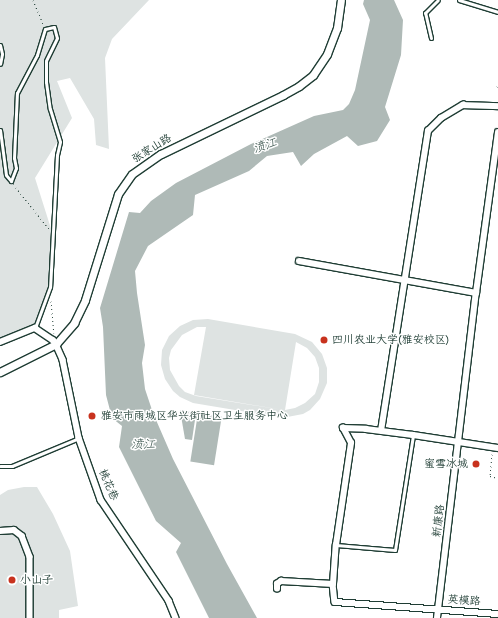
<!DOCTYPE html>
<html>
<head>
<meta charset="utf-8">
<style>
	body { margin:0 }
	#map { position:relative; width:498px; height:618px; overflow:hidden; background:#fff; font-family:Pangolin,"LXGW WenKai TC",sans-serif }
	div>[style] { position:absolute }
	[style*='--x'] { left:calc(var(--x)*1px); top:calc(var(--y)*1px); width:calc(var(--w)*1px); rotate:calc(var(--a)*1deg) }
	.green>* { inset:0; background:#dee3e2 }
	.water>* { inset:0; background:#afbab7; transform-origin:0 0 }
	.path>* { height:1px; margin-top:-0.5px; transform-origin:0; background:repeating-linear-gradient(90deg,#1f3d34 0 1px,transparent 0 4px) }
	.roads { filter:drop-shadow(1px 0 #1f3d34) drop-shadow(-1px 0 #1f3d34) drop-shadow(0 1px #1f3d34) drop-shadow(0 -1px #1f3d34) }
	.service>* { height:3px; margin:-1.5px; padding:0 1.5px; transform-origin:1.5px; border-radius:1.5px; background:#fff }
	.minor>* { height:5.5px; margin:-2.75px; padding:0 2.75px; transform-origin:2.75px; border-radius:2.75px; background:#fff }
	.tertiary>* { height:7px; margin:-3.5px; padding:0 3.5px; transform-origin:3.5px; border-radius:3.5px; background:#fff }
	.dots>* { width:11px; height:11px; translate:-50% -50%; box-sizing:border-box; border:2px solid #fff; border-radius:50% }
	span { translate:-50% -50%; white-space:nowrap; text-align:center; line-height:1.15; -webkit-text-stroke:3px #fff; paint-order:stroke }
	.street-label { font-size:11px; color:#1f3d34 }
	.poi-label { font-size:11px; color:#1f3d34 }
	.left { translate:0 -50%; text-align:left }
	.right { translate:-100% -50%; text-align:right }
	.water-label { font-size:12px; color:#4a625b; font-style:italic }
</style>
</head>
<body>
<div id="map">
	<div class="green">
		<i style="clip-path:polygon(0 0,149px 0,112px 39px,105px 58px,109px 149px,96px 145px,94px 119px,70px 78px,57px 81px,72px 118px,35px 178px,53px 235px,50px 287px,35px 328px,0 342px)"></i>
		<i style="clip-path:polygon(evenodd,208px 319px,295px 334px,312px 342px,322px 354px,327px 368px,327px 383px,320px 399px,310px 410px,303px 414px,282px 418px,193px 403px,180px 397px,173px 391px,165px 379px,161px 365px,162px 350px,169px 336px,180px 326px,193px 320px,208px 319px,197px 327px,206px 327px,194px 395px,283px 410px,196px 396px,185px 392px,179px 386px,170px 370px,169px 358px,171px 350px,182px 335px,197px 327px,208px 319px,296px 342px,307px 348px,315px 357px,319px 368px,319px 382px,315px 394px,305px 403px,295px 408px,285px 410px,296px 342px)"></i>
		<i style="clip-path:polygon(24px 487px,37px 487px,53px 514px,70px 551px,78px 606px,59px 610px,59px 618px,0 618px,0 495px,8px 490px)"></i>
	</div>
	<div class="water">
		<i style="clip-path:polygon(364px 0,394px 0,403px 20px,401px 55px,385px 107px,390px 120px,377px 141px,358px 146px,347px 136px,314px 154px,301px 166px,293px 152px,267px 156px,249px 171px,195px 195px,193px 215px,148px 246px,135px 271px,137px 293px,145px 345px,142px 363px,145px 389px,153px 413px,173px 459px,227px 564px,257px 618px,209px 618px,176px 552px,181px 543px,156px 521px,119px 447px,122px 426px,112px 418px,106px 395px,103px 327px,100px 308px,129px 212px,140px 213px,151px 201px,176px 183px,251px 144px,314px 116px,343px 110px,349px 104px,355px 90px,370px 20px,363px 4px)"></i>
		<i style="clip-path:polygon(180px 410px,196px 413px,192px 440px,185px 439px)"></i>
		<i style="left:198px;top:413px;width:24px;height:49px;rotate:9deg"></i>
	</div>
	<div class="path">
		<i style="--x:33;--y:0;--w:26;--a:67"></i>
		<i style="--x:497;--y:87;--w:3;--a:-72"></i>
		<i style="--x:13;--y:184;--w:58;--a:51.3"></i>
		<i style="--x:51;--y:301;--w:32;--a:85"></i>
		<i style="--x:492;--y:454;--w:22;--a:95"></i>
		<i style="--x:490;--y:476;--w:8;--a:14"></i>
	</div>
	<div class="roads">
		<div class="service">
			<i style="--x:459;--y:0;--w:41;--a:17.1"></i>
			<i style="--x:431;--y:38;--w:26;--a:-103"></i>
			<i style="--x:425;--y:13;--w:18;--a:-45"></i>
			<i style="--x:0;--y:45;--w:9;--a:77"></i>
			<i style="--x:2;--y:54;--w:10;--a:101"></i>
			<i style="--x:0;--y:130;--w:45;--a:82.4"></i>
			<i style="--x:6;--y:175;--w:8;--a:50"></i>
			<i style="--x:11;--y:181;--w:14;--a:-69"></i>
			<i style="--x:16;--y:168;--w:10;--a:-101"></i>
			<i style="--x:14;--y:158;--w:65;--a:-87.4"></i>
			<i style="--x:17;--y:93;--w:43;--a:-62.2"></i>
			<i style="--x:37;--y:55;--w:27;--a:-73"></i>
			<i style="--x:45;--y:29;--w:9;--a:-13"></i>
			<i style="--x:54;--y:27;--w:11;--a:75"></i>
			<i style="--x:57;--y:38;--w:25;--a:116"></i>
			<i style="--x:46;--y:61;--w:21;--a:90"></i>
			<i style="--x:46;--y:82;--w:27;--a:82"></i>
			<i style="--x:50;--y:109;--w:34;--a:73"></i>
			<i style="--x:60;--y:142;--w:13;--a:103"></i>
			<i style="--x:57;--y:155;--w:132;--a:93"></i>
			<i style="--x:50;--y:287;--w:44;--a:110.1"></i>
			<i style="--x:0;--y:466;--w:12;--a:0"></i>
			<i style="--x:12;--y:466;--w:73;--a:-22.7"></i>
			<i style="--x:336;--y:545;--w:59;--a:4.8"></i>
			<i style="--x:395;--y:550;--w:116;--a:-81.1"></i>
		</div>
		<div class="minor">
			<i style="--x:299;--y:261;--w:180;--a:10.2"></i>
			<i style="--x:0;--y:342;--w:38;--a:-22"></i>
			<i style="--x:35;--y:328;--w:22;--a:34"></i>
			<i style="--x:53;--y:340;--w:5;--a:53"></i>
			<i style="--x:56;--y:344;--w:17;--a:66"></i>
			<i style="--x:63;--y:360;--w:80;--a:78.4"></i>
			<i style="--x:79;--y:438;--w:66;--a:70.5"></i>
			<i style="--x:101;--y:500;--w:122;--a:56"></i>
			<i style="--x:169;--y:601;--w:18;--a:68"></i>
			<i style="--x:381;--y:431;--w:304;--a:-81.1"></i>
			<i style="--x:428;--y:131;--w:18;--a:-45"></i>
			<i style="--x:441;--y:118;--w:26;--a:-31"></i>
			<i style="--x:463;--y:105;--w:35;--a:2"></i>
			<i style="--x:0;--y:531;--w:14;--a:-4"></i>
			<i style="--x:14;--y:530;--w:10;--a:37"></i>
			<i style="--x:22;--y:536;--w:22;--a:69"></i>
			<i style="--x:30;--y:557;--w:61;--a:90"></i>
			<i style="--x:333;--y:584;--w:39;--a:-86"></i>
			<i style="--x:336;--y:545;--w:103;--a:-81.6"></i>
			<i style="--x:351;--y:443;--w:17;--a:-118"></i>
			<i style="--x:343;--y:428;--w:23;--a:2"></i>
			<i style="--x:366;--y:429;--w:47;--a:7.3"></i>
			<i style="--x:413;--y:435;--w:86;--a:8.7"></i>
			<i style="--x:277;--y:589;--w:5;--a:-90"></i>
			<i style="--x:277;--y:584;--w:5;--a:-37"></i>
			<i style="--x:281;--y:581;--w:52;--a:3.3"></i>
			<i style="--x:333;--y:584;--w:18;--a:84"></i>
			<i style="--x:335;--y:602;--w:163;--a:4.2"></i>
			<i style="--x:437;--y:618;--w:327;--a:-83.2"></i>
			<i style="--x:476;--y:293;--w:162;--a:-82.2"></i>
		</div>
		<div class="tertiary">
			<i style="--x:0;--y:372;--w:63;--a:-26.6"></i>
			<i style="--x:56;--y:344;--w:28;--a:-49"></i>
			<i style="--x:74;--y:323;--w:25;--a:-64"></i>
			<i style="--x:85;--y:300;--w:111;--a:-72.7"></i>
			<i style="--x:118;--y:194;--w:24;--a:-55"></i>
			<i style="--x:132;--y:174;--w:35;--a:-35"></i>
			<i style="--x:161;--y:154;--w:136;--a:-25.8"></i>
			<i style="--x:283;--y:95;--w:18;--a:-29"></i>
			<i style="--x:299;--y:86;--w:18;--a:-38"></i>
			<i style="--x:313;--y:75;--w:25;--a:-56"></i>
			<i style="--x:327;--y:54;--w:28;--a:-69"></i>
			<i style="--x:337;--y:28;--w:28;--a:-82"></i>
		</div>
	</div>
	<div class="dots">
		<i style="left:324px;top:340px;background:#c8321e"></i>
		<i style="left:92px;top:416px;background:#c8321e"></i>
		<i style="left:476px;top:464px;background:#c8321e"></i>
		<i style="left:12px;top:580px;background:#c8321e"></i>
	</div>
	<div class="street-label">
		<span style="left:152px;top:149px;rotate:-32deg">张家山路</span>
		<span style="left:108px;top:485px;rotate:67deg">桃花巷</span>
		<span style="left:439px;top:521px;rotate:-83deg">新康路</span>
		<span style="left:464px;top:601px;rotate:4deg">英模路</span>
	</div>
	<div class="poi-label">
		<span class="left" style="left:332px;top:340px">四川农业大学(雅安校区)</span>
		<span class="left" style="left:101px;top:416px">雅安市雨城区华兴街社区卫生服务中心</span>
		<span class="right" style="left:468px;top:464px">蜜雪冰城</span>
		<span class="left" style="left:20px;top:580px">小山子</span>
	</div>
	<div class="water-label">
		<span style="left:265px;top:146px;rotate:-19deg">𣸣江</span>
		<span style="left:143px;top:445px">𣸣江</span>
	</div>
</div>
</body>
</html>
